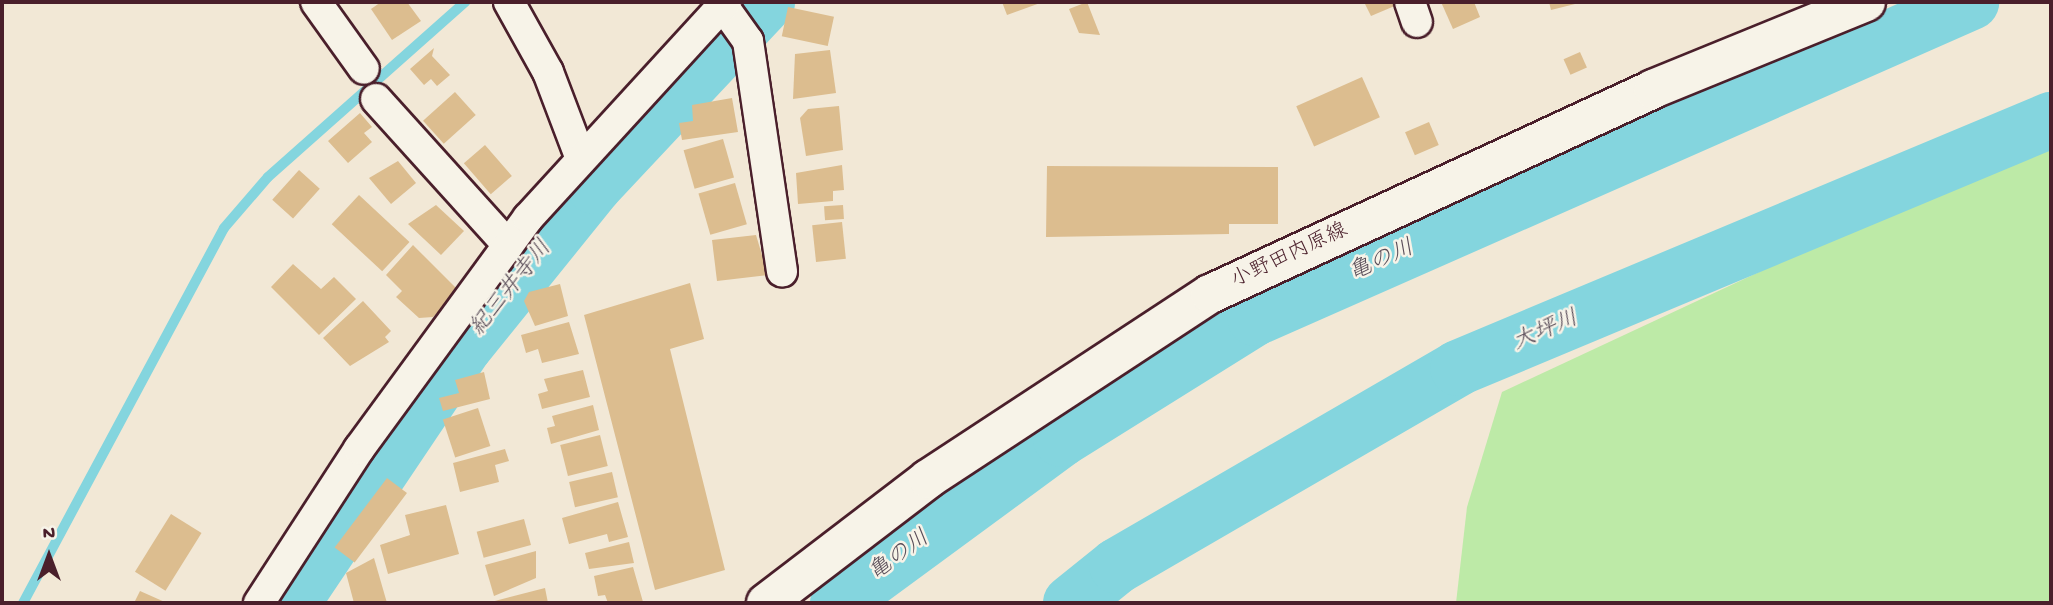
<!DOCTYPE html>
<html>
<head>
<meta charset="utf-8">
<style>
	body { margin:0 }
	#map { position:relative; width:2053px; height:605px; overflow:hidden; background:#f2e8d6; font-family:"Gochi Hand","Klee One",sans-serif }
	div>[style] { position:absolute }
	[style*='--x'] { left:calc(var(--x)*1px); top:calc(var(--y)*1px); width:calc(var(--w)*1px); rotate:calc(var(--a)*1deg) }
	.green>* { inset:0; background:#bdeaa7 }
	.stream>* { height:10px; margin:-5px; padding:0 5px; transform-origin:5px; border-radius:5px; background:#84d5de }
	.river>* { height:56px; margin:-28px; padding:0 28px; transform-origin:28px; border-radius:28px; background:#84d5de }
	.building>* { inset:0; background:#dcbd8f; transform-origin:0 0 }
	.roads { filter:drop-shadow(2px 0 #4a1f2b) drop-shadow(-2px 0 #4a1f2b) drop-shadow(0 2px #4a1f2b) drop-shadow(0 -2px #4a1f2b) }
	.street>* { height:30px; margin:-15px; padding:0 15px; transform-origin:15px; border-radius:15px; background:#f7f3e8 }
	.secondary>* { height:38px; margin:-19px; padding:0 19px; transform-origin:19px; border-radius:19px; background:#f7f3e8 }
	span { translate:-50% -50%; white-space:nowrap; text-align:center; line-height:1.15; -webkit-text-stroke:5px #f7f3e8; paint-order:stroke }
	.street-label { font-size:21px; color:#4a1f2b }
	.water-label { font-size:23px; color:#584c58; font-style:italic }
	.frame { position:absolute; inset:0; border:4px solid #4a1f2b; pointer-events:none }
	.north { position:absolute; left:14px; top:521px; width:70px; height:70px; -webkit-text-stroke:5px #f7f3e8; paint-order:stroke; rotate:0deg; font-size:19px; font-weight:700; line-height:28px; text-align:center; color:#4a1f2b }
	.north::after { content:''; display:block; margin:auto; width:24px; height:32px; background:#4a1f2b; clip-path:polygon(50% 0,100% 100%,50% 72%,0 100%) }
</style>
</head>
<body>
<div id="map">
	<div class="green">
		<i style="clip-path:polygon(2051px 136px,2051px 603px,1456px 603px,1467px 507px,1502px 392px)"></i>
	</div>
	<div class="stream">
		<i style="--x:23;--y:603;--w:425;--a:-61.8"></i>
		<i style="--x:224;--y:228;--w:67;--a:-49.2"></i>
		<i style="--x:268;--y:177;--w:264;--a:-41.6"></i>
	</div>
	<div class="river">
		<i style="--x:292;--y:603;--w:310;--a:-56.1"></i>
		<i style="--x:465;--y:346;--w:206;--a:-51.1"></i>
		<i style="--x:594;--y:186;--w:253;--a:-46.8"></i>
		<i style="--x:838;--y:603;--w:277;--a:-36.3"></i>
		<i style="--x:1061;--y:439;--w:229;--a:-32"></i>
		<i style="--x:1255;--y:318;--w:783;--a:-23.81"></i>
		<i style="--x:1071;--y:603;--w:59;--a:-38.8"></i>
		<i style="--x:1117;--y:566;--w:394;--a:-30.1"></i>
		<i style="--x:1458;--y:368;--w:643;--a:-22.7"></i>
	</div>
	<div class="building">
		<i style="clip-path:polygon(381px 2px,407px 2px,421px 21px,392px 40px,371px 9px)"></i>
		<i style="clip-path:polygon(1002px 2px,1043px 2px,1007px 15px)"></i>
		<i style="clip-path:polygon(1087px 2px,1100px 35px,1079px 33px,1069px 9px)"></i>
		<i style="clip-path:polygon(1364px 2px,1404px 2px,1371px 16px)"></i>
		<i style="clip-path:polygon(1441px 2px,1474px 2px,1480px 17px,1453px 29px)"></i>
		<i style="clip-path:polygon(1549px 2px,1579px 2px,1579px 3px,1551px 10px)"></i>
		<i style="left:788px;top:7px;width:47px;height:30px;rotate:12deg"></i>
		<i style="clip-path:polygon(434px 48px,432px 56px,450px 75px,437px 86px,431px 79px,424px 85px,410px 69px)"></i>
		<i style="clip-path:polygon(830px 50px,836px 93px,793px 99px,795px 54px)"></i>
		<i style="left:1580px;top:52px;width:17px;height:18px;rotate:66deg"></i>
		<i style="left:1362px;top:77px;width:44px;height:72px;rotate:66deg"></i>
		<i style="left:455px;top:92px;width:31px;height:43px;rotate:48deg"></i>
		<i style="clip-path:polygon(732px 98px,738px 132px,682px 140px,679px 123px,693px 121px,692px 105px)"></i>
		<i style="clip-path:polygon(839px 106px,843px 150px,806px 156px,800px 118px,808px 109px)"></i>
		<i style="clip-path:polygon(360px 113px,372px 127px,364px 133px,372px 142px,348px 163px,328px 141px)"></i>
		<i style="left:1429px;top:122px;width:25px;height:26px;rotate:67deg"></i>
		<i style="left:723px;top:139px;width:40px;height:41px;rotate:74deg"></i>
		<i style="left:485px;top:145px;width:41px;height:28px;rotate:49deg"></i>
		<i style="clip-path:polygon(398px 161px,416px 183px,391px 204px,369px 178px)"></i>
		<i style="clip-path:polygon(842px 165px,844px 190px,833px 191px,833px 201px,798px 204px,796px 173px)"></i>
		<i style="clip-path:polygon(1047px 166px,1278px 167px,1278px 224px,1229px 224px,1229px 234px,1046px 237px)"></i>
		<i style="left:299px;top:170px;width:28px;height:40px;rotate:42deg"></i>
		<i style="left:735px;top:183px;width:43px;height:38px;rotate:74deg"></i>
		<i style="left:359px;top:195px;width:69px;height:40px;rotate:43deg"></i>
		<i style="clip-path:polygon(436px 205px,464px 231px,441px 255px,408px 224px)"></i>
		<i style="left:843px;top:205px;width:14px;height:19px;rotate:86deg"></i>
		<i style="left:842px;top:222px;width:37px;height:30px;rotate:84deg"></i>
		<i style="clip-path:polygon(756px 235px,768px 275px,717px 281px,712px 240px)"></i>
		<i style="clip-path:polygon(413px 245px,459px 291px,433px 317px,419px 318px,396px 297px,402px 291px,386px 275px)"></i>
		<i style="clip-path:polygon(293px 264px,321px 289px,334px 277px,356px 299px,319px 335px,271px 287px)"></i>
		<i style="clip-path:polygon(690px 283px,704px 339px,670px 349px,725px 570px,655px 590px,584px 315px)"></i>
		<i style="clip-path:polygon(560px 284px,568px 316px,535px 326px,524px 301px,529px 292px)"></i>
		<i style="clip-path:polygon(363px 301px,391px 331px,385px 337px,389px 342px,350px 366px,323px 338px)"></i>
		<i style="clip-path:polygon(569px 322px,579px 354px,542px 363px,538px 349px,526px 353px,521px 335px)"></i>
		<i style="clip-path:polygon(583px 370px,590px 397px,542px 409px,538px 394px,548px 391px,544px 379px)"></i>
		<i style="clip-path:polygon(484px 372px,490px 399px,443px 411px,439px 398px,459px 393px,455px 380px)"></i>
		<i style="clip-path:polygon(593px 405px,599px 430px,551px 444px,547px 428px,555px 426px,552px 416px)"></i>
		<i style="left:478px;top:408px;width:40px;height:37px;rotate:72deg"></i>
		<i style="left:600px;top:435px;width:32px;height:41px;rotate:76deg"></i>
		<i style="clip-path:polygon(505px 449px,509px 461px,495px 465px,499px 482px,460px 492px,453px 463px)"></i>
		<i style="left:612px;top:472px;width:26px;height:44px;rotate:77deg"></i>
		<i style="left:387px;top:478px;width:25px;height:87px;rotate:37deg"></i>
		<i style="clip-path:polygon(618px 502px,628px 537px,609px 542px,607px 534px,569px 544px,562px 518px)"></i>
		<i style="clip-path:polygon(446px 505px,459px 554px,388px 574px,380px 545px,410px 535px,405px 515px)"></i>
		<i style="left:171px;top:514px;width:36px;height:68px;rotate:32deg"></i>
		<i style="left:524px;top:519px;width:27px;height:49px;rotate:75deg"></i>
		<i style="clip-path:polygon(629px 542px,634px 563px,589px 569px,585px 553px)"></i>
		<i style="clip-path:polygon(536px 551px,536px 578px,494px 596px,485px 565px)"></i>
		<i style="clip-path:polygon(374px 558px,387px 603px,354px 603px,346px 573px)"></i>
		<i style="clip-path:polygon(633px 567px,643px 602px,608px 603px,605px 595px,598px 596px,594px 576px)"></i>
		<i style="clip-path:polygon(545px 588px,548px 603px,491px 603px,491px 602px)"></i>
		<i style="clip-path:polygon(140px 591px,167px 603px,134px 603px)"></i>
	</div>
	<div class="roads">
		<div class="street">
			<i style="--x:316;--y:2;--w:82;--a:54.4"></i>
			<i style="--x:509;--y:2;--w:80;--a:60.9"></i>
			<i style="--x:548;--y:72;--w:93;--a:69.2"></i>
			<i style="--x:1410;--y:2;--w:21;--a:71"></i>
			<i style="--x:723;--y:6;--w:43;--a:54.5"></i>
			<i style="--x:748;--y:41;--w:233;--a:81.6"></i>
			<i style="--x:376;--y:99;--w:197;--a:47.9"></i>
			<i style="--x:259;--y:603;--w:184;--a:-57"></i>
			<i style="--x:359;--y:449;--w:286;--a:-53.8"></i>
			<i style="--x:528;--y:218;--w:293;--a:-47.5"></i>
		</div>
		<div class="secondary">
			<i style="--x:766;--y:603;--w:204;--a:-37.4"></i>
			<i style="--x:928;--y:479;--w:337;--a:-33.3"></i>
			<i style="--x:1210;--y:294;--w:488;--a:-24.8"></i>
			<i style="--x:1653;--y:89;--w:230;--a:-22.2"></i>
		</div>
	</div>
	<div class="street-label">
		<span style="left:1290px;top:257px;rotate:-25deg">小野田内原線</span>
	</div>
	<div class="water-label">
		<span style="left:1382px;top:262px;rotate:-24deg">亀の川</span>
		<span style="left:512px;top:289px;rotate:-51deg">紀三井寺川</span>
		<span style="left:1546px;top:332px;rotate:-23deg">大坪川</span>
		<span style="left:900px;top:557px;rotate:-36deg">亀の川</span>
	</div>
	<div class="frame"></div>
	<div class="north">N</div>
</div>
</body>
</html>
